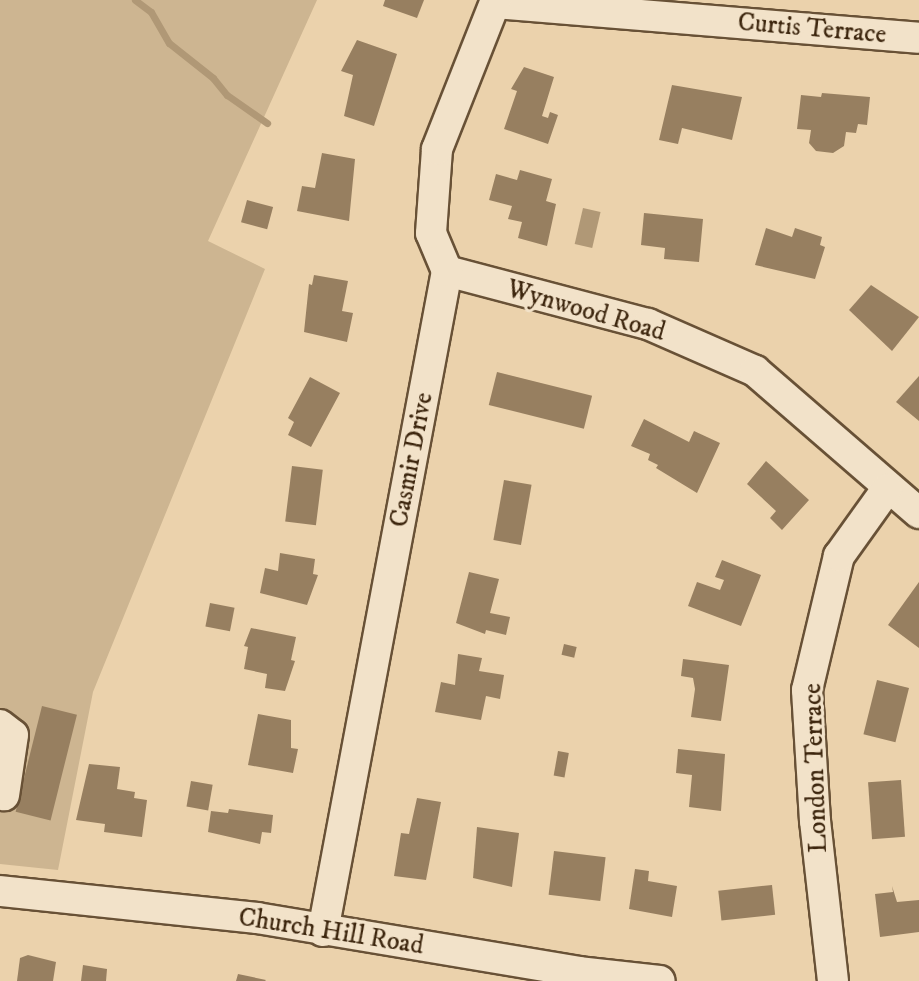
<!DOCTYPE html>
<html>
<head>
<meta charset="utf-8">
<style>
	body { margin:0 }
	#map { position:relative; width:919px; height:981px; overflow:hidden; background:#ebd2ac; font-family:"IM FELL DW Pica",serif }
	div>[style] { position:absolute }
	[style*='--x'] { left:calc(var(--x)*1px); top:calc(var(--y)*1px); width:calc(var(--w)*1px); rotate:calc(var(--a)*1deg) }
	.green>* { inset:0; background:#cdb591 }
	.water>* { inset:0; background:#b09876; transform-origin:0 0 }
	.stream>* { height:7px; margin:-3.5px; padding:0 3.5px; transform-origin:3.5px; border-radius:3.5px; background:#b09876 }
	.building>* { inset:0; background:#977f60; transform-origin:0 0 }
	.roads { filter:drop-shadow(2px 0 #685136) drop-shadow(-2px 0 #685136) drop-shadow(0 2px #685136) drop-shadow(0 -2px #685136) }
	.minor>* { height:30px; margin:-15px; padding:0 15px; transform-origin:15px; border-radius:15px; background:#f2e2c9 }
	span { translate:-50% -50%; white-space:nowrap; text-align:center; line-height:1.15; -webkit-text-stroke:6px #f2e2c9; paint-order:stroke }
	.street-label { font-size:26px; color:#3d260e }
</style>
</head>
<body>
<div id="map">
	<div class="green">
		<i style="clip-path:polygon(0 0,317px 0,208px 241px,265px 269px,93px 692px,58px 870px,0 864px)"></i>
	</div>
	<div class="water">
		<i style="left:583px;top:208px;width:18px;height:37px;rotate:13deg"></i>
	</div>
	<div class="stream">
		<i style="--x:135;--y:0;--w:20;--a:37"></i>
		<i style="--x:151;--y:12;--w:36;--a:60"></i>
		<i style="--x:169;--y:43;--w:56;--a:38.5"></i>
		<i style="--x:213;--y:78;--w:22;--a:51"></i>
		<i style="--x:227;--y:95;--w:49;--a:35"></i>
	</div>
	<div class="building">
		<i style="clip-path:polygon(385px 0,424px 0,417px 18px,383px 6px)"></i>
		<i style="clip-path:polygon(357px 40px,397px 54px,374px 126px,344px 116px,353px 75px,341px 71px)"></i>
		<i style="clip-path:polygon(524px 67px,554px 77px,542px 116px,548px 118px,550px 112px,558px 115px,548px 144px,504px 129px,517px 91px,511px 89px)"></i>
		<i style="clip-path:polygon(672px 85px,742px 97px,732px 140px,682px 128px,678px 144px,659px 140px)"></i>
		<i style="clip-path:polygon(822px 93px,870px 97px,867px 125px,858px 124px,856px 133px,846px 132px,844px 146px,833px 153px,816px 151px,809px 143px,811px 130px,797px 129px,801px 95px,821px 97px)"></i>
		<i style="clip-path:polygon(322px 153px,355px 159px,349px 221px,297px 211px,302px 186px,315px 188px)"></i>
		<i style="clip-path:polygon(520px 170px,552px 179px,546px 201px,556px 204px,547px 246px,518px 238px,522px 222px,508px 219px,512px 206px,489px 200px,496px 174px,517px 180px)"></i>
		<i style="left:247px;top:200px;width:27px;height:23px;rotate:15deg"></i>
		<i style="clip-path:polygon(644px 213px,703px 219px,699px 262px,664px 259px,665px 248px,641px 245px)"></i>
		<i style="clip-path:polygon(766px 228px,792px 237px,795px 228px,822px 237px,820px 245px,825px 247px,815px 279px,755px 265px)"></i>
		<i style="clip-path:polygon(314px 275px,348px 281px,342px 311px,353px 313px,347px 342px,304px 332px,309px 284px,312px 285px)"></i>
		<i style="clip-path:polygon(871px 285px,919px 317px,892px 351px,849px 310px)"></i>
		<i style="left:497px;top:372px;width:98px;height:34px;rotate:14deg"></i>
		<i style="clip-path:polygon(919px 376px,919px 421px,896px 402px)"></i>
		<i style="clip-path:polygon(310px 377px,340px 393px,311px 447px,288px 435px,294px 422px,288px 418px)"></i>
		<i style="clip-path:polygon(644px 419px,689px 442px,694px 431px,720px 443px,697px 493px,656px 468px,658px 465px,648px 460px,650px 454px,631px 446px)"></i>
		<i style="clip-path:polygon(766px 461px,809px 500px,782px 530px,770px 518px,776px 511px,747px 484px)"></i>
		<i style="left:292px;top:466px;width:31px;height:56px;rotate:7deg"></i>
		<i style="left:504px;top:480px;width:28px;height:61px;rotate:10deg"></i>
		<i style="clip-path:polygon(280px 553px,315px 559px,313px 574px,318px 575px,307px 605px,260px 593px,265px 568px,278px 571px)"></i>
		<i style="clip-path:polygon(722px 560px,761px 575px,741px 626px,688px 606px,697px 582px,720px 590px,724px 580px,715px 577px)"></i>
		<i style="clip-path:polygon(469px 572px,499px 579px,490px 613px,510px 617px,506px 635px,486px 630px,485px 634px,456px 623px)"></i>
		<i style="clip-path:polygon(919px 582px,919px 648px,888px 625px)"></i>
		<i style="left:210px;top:603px;width:25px;height:24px;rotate:11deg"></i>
		<i style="clip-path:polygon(251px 628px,296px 637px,291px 660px,295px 661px,285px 691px,265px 688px,267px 674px,244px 669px,248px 647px,244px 646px)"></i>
		<i style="left:564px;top:644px;width:13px;height:11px;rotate:13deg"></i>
		<i style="clip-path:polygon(458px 654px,482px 658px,479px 671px,504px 675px,500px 699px,486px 696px,481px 720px,435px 712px,441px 682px,455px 685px)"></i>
		<i style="clip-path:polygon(683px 659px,729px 665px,721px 721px,691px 717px,695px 689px,693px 678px,681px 676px)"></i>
		<i style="left:877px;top:680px;width:33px;height:56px;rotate:14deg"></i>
		<i style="left:42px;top:706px;width:36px;height:109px;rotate:14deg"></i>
		<i style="clip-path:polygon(258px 714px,291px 720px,291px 748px,298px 749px,293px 773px,248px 765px)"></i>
		<i style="clip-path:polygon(678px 749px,725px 754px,721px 811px,689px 807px,692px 775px,676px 773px)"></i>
		<i style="left:558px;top:751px;width:11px;height:25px;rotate:10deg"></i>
		<i style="clip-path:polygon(89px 764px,120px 767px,117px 789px,135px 792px,134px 798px,147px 800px,142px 837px,104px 832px,105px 824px,76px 820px)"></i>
		<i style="left:901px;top:780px;width:57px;height:33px;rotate:86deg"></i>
		<i style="left:191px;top:781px;width:22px;height:26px;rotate:10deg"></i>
		<i style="clip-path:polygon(417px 798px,441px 802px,426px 880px,394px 876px,401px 833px,409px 834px)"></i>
		<i style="clip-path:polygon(229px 809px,273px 815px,271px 833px,262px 832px,260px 844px,208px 832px,211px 811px,228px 813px)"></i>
		<i style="clip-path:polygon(477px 827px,519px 833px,512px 887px,473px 878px)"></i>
		<i style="left:554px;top:851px;width:52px;height:44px;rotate:7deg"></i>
		<i style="clip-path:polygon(635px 869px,649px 871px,648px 881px,677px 886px,672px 917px,629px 909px)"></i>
		<i style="left:772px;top:885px;width:30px;height:54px;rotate:84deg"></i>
		<i style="clip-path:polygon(892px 886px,897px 902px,919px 900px,919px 932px,880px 937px,875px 894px,893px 892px)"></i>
		<i style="clip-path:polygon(28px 955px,56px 962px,53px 981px,17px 981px,20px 958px)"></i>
		<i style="clip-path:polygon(83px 965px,107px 969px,106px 981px,81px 981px)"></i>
		<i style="clip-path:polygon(238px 974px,266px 980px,265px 981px,236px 981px)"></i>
	</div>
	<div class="roads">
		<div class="minor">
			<i style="--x:495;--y:3;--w:425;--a:4.7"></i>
			<i style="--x:447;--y:271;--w:208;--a:14.8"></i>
			<i style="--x:648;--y:324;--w:117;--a:23.7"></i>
			<i style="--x:755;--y:371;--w:217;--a:40.9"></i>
			<i style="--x:0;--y:725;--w:16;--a:38"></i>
			<i style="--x:13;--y:735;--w:61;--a:98.5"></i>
			<i style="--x:0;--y:891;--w:258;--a:6"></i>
			<i style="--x:257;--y:918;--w:326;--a:9.5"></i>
			<i style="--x:578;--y:972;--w:82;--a:6.3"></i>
			<i style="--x:323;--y:931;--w:672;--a:-79.36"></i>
			<i style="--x:447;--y:271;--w:41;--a:-112.8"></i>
			<i style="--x:431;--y:233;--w:84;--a:-85.9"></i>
			<i style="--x:437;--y:149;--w:160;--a:-68.4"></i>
			<i style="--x:833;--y:981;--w:161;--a:-96.4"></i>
			<i style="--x:815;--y:821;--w:131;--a:-93.5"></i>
			<i style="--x:807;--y:690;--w:138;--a:-76.6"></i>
			<i style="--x:839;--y:556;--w:82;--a:-54.4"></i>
		</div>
	</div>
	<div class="street-label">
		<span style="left:812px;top:29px;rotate:5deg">Curtis Terrace</span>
		<span style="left:586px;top:311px;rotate:16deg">Wynwood Road</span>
		<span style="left:412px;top:460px;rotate:-79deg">Casmir Drive</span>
		<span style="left:816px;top:768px;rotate:-92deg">London Terrace</span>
		<span style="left:331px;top:932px;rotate:9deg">Church Hill Road</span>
	</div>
</div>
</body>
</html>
